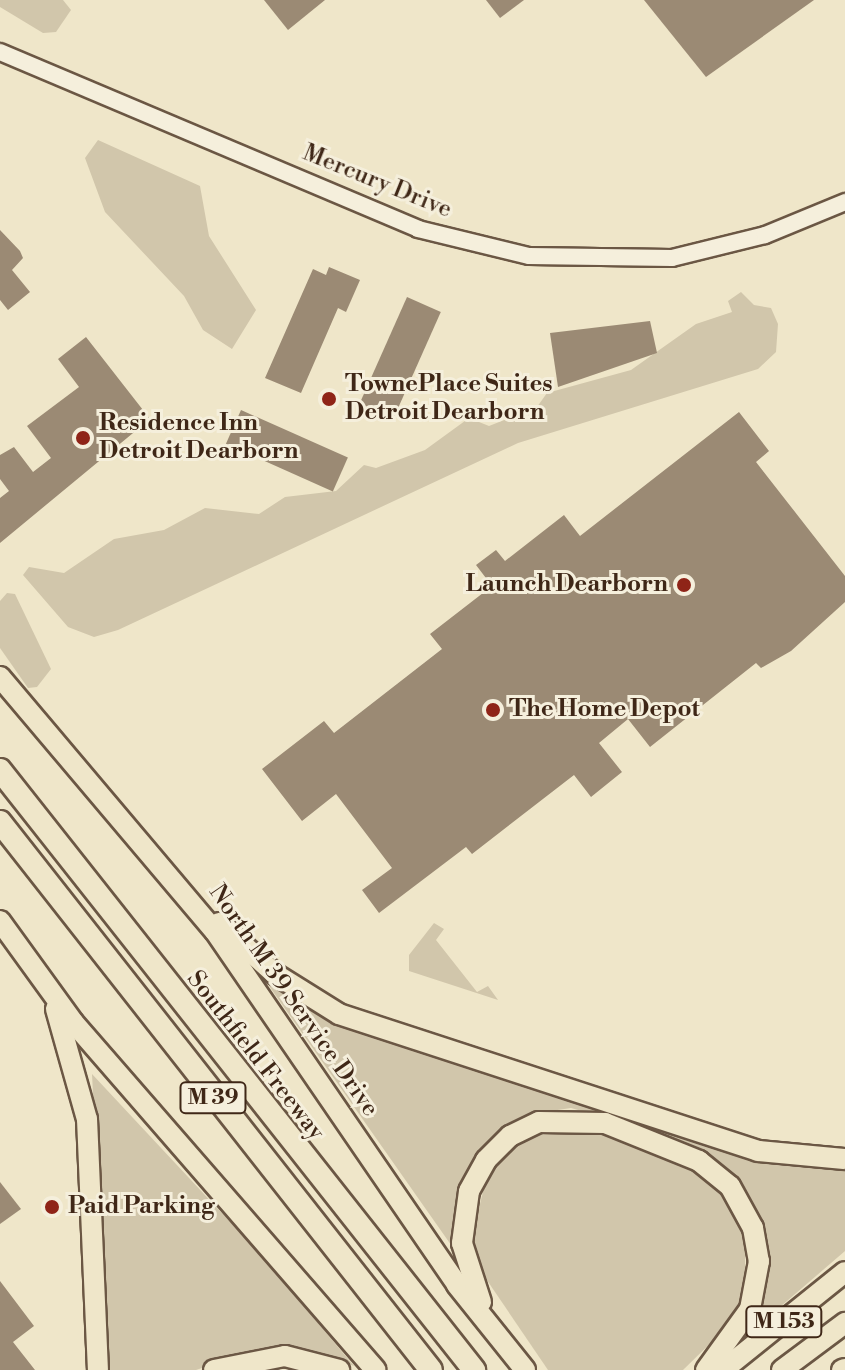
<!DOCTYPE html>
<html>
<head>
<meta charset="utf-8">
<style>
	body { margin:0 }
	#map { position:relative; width:845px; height:1370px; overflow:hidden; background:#efe6c9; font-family:"Libre Bodoni",serif }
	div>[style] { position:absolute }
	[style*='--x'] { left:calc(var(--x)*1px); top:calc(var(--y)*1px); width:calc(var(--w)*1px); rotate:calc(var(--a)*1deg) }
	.green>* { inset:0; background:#d1c6ab }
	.building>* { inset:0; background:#9b8a74; transform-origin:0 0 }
	.roads { filter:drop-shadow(2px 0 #6b5744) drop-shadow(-2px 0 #6b5744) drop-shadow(0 2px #6b5744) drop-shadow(0 -2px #6b5744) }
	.tertiary>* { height:16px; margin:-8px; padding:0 8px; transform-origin:8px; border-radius:8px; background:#f5efdc }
	.primary>* { height:20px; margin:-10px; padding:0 10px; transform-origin:10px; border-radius:10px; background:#efe6c9 }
	.motorway>* { height:22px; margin:-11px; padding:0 11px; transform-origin:11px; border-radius:11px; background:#efe6c9 }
	.dots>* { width:22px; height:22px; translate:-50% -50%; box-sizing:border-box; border:4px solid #f5efdc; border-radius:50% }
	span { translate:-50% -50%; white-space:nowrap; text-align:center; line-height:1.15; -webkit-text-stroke:6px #f5efdc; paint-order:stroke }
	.shield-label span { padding:2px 6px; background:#f5efdc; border:2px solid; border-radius:6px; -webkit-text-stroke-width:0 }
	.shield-label { font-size:22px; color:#3f2717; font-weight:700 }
	.street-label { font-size:24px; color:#3f2717 }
	.poi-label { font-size:24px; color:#3f2717; font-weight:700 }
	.left { translate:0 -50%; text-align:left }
	.right { translate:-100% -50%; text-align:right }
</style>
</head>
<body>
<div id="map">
	<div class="green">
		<i style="clip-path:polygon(0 0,63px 0,71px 10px,56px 32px,43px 33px,0 7px)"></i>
		<i style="clip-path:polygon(98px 140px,200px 186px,209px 236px,256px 310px,232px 349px,203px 330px,184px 296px,105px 212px,85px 158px)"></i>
		<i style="clip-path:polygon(741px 292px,754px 305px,771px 308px,778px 324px,776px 352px,758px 369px,518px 443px,118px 630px,94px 637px,68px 627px,23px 575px,29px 567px,64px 573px,114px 539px,164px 530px,205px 508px,259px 514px,285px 497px,336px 491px,364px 465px,376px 468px,425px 450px,469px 418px,489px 426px,537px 407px,547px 393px,631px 370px,696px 324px,732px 312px,728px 301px)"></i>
		<i style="clip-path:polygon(7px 593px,15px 594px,51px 669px,37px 687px,28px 688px,0 648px,0 601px)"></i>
		<i style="clip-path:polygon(434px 923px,444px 929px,436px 940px,477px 992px,488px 986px,498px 1000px,409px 971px,409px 955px)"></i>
		<i style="clip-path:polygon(255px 966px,291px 993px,768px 1157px,845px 1164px,845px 1251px,758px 1326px,752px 1322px,769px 1250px,740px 1186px,713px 1160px,658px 1132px,571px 1108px,537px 1113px,502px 1131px,456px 1252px)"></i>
		<i style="clip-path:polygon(92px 1074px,258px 1252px,354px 1366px,312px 1351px,261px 1348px,196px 1370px,107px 1370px)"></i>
		<i style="clip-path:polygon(550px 1128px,603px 1132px,684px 1164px,729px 1199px,745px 1233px,745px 1293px,725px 1329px,683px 1370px,548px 1370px,480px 1270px,473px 1233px,487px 1175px,501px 1153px)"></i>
	</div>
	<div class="building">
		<i style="clip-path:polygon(264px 0,325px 0,288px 30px)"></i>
		<i style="clip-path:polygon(486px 0,524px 0,500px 18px)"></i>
		<i style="clip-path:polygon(644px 0,814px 0,706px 77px)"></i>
		<i style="clip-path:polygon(0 230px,20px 251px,23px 258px,12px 270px,30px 292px,8px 310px,0 300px)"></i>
		<i style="clip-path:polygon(329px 267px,360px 280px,346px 312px,338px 308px,301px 393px,265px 378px,313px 269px,326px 275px)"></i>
		<i style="left:407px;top:297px;width:37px;height:117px;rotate:24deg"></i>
		<i style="clip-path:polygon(650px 321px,657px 353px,558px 387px,550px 333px)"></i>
		<i style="clip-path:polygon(86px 337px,150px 419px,0 543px,0 498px,9px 491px,0 479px,0 455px,14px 447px,33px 472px,51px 458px,27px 426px,79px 387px,58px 359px)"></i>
		<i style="left:241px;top:410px;width:117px;height:37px;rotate:24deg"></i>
		<i style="clip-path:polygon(739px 412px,769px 451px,756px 462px,845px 576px,845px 602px,791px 651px,761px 668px,756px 663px,650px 747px,628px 719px,599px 743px,622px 772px,591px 797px,574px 775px,472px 854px,466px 847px,379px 913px,362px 890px,392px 868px,336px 794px,302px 821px,262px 769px,324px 721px,334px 733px,442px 649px,430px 634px,492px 586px,476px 565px,496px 550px,505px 561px,564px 515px,580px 536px)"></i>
		<i style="clip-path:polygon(0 1182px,21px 1209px,0 1224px)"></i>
		<i style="clip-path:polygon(0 1281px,34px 1326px,13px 1342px,35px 1370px,0 1370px)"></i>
	</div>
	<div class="roads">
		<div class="tertiary">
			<i style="--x:0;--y:52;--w:454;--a:22.9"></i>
			<i style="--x:418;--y:229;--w:114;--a:13.7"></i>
			<i style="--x:529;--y:256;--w:143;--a:0.8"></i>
			<i style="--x:672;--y:258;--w:96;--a:-13.9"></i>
			<i style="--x:765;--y:235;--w:87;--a:-22.4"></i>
		</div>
		<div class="primary">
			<i style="--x:0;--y:677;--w:333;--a:49.8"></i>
			<i style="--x:215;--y:931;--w:429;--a:55.6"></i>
			<i style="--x:457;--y:1285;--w:109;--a:51.3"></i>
			<i style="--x:0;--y:921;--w:125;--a:54.1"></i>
			<i style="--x:73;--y:1022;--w:461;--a:49"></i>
			<i style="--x:219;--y:923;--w:76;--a:42.3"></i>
			<i style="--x:275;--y:974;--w:75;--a:32"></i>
			<i style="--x:339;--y:1014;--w:441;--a:18.1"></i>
			<i style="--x:758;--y:1151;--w:87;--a:5.3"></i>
			<i style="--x:56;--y:1009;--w:114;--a:74.3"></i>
			<i style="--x:87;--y:1119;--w:251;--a:87.5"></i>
			<i style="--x:481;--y:1302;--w:62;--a:-107.9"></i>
			<i style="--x:462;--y:1243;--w:52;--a:-82.3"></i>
			<i style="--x:469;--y:1191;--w:35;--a:-61"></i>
			<i style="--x:486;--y:1160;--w:34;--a:-45"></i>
			<i style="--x:510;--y:1136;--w:32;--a:-26"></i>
			<i style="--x:539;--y:1122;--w:66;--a:0.9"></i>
			<i style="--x:605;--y:1123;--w:101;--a:22"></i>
			<i style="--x:699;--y:1161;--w:40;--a:39"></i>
			<i style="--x:730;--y:1186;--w:48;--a:61.3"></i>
			<i style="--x:753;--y:1228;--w:34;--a:80"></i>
			<i style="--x:759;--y:1261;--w:49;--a:100.6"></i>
			<i style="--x:750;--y:1309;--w:75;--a:125.8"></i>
			<i style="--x:214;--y:1370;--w:72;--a:-11.2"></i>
			<i style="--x:285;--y:1356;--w:56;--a:14.5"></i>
			<i style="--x:723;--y:1370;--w:156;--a:-38.8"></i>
			<i style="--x:782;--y:1370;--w:79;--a:-36.7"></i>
			<i style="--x:842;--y:1370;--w:3;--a:-18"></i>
		</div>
		<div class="motorway">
			<i style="--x:0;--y:770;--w:765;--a:51.69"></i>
			<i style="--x:0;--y:822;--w:697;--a:51.82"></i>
		</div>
	</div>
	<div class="dots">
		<i style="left:329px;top:399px;background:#8f2418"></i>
		<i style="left:83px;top:438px;background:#8f2418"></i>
		<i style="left:684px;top:585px;background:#8f2418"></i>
		<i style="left:493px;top:710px;background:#8f2418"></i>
		<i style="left:52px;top:1207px;background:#8f2418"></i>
	</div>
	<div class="shield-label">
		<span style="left:213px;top:1098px">M 39</span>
		<span style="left:784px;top:1322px">M 153</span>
	</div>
	<div class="street-label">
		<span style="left:377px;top:182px;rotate:22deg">Mercury Drive</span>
		<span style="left:293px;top:1001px;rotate:55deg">North M 39 Service Drive</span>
		<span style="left:255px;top:1056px;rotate:52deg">Southfield Freeway</span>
	</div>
	<div class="poi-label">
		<span class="left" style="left:345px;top:399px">TownePlace Suites<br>Detroit Dearborn</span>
		<span class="left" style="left:99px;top:438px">Residence Inn<br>Detroit Dearborn</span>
		<span class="right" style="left:668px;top:585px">Launch Dearborn</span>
		<span class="left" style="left:509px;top:710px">The Home Depot</span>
		<span class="left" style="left:68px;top:1207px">Paid Parking</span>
	</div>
</div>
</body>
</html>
